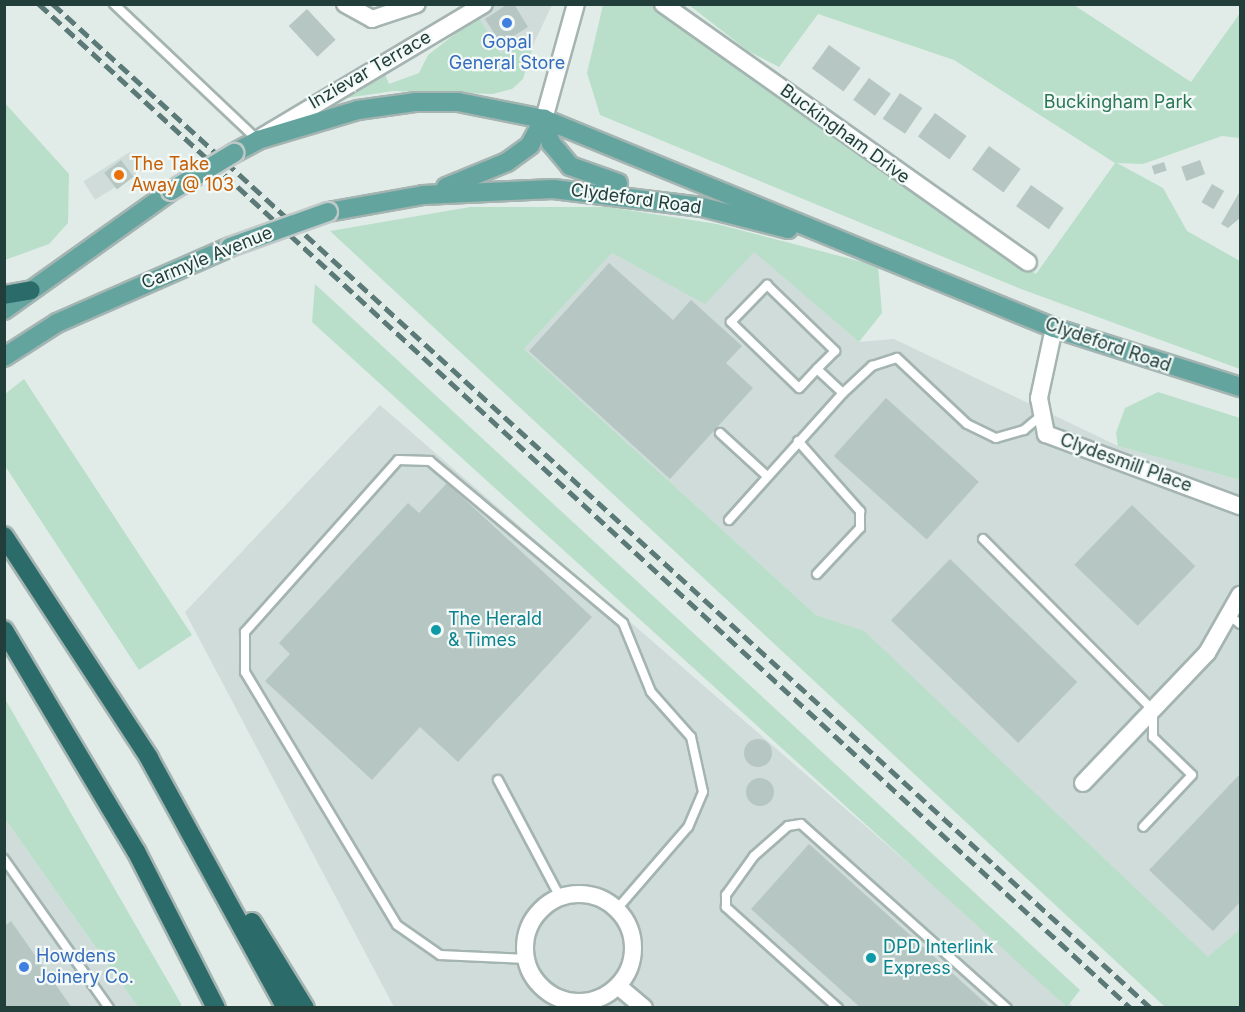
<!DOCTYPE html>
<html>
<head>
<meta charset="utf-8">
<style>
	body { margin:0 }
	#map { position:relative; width:1245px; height:1012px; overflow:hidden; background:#e1ece9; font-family:Inter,sans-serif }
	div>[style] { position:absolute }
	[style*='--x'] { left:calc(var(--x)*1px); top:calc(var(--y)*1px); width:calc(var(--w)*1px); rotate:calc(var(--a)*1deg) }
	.built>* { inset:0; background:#cfdcd9; transform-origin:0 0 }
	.green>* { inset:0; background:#b9dfca }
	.building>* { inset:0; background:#b6c7c3; transform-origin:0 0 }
	.round { border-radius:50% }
	.roads { filter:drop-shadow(2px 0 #a4b4b1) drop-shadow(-2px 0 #a4b4b1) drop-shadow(0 2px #a4b4b1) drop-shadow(0 -2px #a4b4b1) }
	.lane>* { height:8px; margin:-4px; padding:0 4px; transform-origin:4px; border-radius:4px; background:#fff }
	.street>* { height:16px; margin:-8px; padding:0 8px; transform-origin:8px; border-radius:8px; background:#fff }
	.street>.ring { margin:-8px; padding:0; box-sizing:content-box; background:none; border:16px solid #fff; border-radius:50% }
	.primary>* { height:18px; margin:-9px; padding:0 9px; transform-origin:9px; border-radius:9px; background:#64a49f }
	.highway>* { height:18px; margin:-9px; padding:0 9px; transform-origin:9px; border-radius:9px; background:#2b6c6a }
	.rail>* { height:4.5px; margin-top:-2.25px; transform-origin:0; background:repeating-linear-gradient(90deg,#5b7a77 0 12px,transparent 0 18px) }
	.bridges { filter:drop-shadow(2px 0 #c1c9c8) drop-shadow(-2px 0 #c1c9c8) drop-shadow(0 2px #c1c9c8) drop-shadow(0 -2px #c1c9c8) }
	.primary-bridge>* { height:18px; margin:-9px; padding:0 9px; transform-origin:9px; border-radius:9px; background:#64a49f }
	.dots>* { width:16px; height:16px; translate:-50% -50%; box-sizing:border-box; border:3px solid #f2f9f6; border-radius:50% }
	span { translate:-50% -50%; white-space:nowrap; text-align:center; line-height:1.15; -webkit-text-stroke:4.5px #f2f9f6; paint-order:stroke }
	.shop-label { font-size:18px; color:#366cbe }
	.left { translate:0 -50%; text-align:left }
	.street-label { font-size:18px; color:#213e3b }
	.park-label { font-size:18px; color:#297755 }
	.food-label { font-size:18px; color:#c56008 }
	.culture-label { font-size:18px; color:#0d838f }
	.frame { position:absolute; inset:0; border:6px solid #213e3b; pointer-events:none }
</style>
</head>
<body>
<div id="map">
	<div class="built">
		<i style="clip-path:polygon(494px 5px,552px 5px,534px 43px,500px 53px,478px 16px)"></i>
		<i style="left:130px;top:152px;width:22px;height:55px;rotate:58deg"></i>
		<i style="clip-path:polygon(754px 251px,859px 342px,894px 339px,1118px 446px,1240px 480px,1240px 929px,1208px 958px,864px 632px,816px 615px,524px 349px,612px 253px,705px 303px)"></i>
		<i style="clip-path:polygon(380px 405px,1074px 1007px,394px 1007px,185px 612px)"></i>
		<i style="clip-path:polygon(5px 819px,138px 1007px,5px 1007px)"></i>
	</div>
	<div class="green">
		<i style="clip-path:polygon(603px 5px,652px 5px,1036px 274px,1115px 163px,954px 60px,818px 14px,779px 67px,748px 51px,689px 5px,1074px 5px,1191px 82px,1240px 13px,1240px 138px,1222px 136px,1143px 164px,1117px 163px,1163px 188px,1187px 231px,1240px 261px,1240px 369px,1021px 289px,600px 115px,587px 73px)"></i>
		<i style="clip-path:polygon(478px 16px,500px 53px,534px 43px,523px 79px,512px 89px,493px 94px,393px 91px,340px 99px,385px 74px,389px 84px,419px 73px,428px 55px)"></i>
		<i style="clip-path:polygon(4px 102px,69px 174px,68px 223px,49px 244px,5px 260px)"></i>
		<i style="clip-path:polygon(470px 207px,608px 207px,717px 224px,878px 266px,882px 313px,859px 342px,754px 252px,705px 304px,612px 253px,524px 349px,816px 615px,864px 631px,1208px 957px,1240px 929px,1240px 1007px,1165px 1007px,330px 231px)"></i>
		<i style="clip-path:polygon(315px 284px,1080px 990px,1067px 1007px,312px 322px)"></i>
		<i style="clip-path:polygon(24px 379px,192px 635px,139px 670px,5px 466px,5px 394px)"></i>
		<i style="clip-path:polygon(1158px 392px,1240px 418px,1240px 480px,1118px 446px,1116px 433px,1125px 408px)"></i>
		<i style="clip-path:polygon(5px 699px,180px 1002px,182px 1007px,138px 1007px,5px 819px)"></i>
	</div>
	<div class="building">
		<i style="clip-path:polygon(508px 4px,514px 4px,528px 27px,501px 44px,485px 19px)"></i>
		<i style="left:307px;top:9px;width:42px;height:25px;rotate:47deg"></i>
		<i style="left:829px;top:45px;width:39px;height:29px;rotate:36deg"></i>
		<i style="left:869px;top:78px;width:27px;height:27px;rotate:36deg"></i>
		<i style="left:900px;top:93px;width:27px;height:31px;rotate:34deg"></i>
		<i style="left:935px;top:113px;width:39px;height:29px;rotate:36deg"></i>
		<i style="left:989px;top:146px;width:39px;height:29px;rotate:36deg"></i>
		<i style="left:121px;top:160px;width:21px;height:21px;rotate:53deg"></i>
		<i style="left:1200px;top:160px;width:15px;height:20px;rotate:70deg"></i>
		<i style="left:1164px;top:162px;width:9px;height:13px;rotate:72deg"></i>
		<i style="left:1212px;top:184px;width:14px;height:21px;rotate:30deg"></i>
		<i style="left:1031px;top:185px;width:40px;height:26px;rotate:35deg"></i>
		<i style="clip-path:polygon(1240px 191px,1240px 218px,1228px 228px,1221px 224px)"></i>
		<i style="clip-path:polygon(609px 263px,673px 320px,691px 300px,742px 346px,726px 363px,753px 388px,670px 479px,529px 351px)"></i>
		<i style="left:886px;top:398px;width:125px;height:78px;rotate:42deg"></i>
		<i style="clip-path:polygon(447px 483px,592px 617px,458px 762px,420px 727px,372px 780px,265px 681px,290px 654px,279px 643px,408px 503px,419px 513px)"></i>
		<i style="left:1132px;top:505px;width:88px;height:83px;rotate:44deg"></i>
		<i style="left:950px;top:559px;width:177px;height:85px;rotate:44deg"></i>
		<i class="round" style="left:744px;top:739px;width:28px;height:28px"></i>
		<i style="clip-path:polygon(1240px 774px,1240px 902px,1213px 931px,1149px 870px)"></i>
		<i class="round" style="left:746px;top:778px;width:28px;height:28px"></i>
		<i style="clip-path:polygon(809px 844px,991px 1008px,861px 1008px,751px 909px)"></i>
		<i style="clip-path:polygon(11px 921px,72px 1008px,4px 1008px,4px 926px)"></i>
	</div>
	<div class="roads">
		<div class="lane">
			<i style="--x:114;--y:4;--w:198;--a:43.4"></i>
			<i style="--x:817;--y:369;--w:26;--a:133"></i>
			<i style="--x:799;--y:388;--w:95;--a:-135.9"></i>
			<i style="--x:731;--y:322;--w:52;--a:-45.8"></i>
			<i style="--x:767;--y:285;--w:95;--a:44.1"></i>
			<i style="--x:835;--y:351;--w:25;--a:135"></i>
			<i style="--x:817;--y:369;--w:35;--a:43"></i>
			<i style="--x:843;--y:393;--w:40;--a:-43"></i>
			<i style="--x:872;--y:366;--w:26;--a:-18"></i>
			<i style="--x:897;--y:358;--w:96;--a:43.3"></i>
			<i style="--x:967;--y:424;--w:32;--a:26"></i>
			<i style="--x:996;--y:438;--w:29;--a:-16"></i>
			<i style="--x:1024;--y:430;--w:23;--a:-40"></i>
			<i style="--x:720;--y:433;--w:64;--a:42.5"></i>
			<i style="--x:798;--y:441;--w:94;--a:48.5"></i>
			<i style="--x:860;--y:511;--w:17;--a:90"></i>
			<i style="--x:860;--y:528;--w:63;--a:133.1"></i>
			<i style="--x:729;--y:520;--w:171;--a:-48.1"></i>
			<i style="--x:983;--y:539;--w:241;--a:45.2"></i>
			<i style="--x:1153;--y:710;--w:27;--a:90"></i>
			<i style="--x:1153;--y:737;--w:54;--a:44.3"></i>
			<i style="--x:1192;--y:775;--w:71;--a:133.3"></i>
			<i style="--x:1229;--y:615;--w:14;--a:39"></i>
			<i style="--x:498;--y:780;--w:132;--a:62.1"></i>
			<i style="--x:4;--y:859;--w:182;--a:54.8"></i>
			<i style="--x:527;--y:959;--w:87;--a:-177.4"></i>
			<i style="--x:440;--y:955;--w:52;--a:-145.1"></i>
			<i style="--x:397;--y:925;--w:295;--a:-121"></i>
			<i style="--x:245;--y:672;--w:40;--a:-90"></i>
			<i style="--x:245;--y:632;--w:230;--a:-48.3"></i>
			<i style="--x:398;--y:460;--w:32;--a:2"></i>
			<i style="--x:430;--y:461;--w:252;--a:40"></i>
			<i style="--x:623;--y:623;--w:74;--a:67.9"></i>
			<i style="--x:651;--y:692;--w:60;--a:48.4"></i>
			<i style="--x:691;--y:737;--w:56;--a:77.7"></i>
			<i style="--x:703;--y:792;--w:38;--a:113"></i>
			<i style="--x:688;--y:827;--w:108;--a:130.9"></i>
			<i style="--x:838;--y:1008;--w:151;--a:-138"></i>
			<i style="--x:726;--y:907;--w:12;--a:-90"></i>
			<i style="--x:726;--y:895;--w:48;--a:-54.3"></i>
			<i style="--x:754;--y:856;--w:45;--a:-41.4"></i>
			<i style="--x:788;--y:826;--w:13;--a:-9"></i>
			<i style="--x:801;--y:824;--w:276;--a:41.8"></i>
		</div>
		<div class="street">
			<i style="--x:345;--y:4;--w:31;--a:29"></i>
			<i style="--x:372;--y:19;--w:47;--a:-18.4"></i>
			<i style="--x:663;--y:4;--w:447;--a:35.3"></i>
			<i style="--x:544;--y:119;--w:119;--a:-74.5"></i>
			<i style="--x:263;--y:136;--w:257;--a:-30.8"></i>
			<i style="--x:1054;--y:328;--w:72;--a:102.1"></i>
			<i style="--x:1039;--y:398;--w:37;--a:79"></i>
			<i style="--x:1046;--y:434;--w:207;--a:20.4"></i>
			<i style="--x:1083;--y:783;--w:180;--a:-46.4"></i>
			<i style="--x:1207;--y:653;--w:67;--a:-60.4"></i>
			<i class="ring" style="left:525px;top:894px;width:92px;height:92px"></i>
			<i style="--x:618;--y:986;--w:34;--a:40"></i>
		</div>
		<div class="primary">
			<i style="--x:544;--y:119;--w:25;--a:74"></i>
			<i style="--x:551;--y:143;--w:30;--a:50"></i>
			<i style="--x:570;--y:166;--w:51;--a:19.5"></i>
			<i style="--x:234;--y:153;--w:27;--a:-28"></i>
			<i style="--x:258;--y:140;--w:104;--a:-16.7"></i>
			<i style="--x:358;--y:110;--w:59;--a:-7.9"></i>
			<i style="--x:416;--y:102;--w:42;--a:0"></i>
			<i style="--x:458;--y:102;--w:88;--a:11.2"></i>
			<i style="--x:544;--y:119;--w:551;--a:22.28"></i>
			<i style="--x:1054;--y:328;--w:195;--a:17.6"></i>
			<i style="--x:446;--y:187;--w:66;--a:-22.3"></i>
			<i style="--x:507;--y:162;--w:29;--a:-36"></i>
			<i style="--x:530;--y:145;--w:30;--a:-62"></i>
			<i style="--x:328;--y:212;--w:97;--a:-10.1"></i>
			<i style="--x:423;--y:195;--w:130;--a:-2.6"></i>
			<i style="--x:553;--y:189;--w:150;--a:6.9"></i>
			<i style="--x:702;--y:207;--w:89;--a:14.3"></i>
			<i style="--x:4;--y:310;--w:205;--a:-35.5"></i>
			<i style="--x:4;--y:357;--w:63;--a:-32.7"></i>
			<i style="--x:57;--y:323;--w:189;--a:-23.7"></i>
		</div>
		<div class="highway">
			<i style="--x:4;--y:295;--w:27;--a:-10"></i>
			<i style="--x:4;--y:536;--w:265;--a:56.8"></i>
			<i style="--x:149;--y:758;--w:285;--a:61.3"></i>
			<i style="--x:4;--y:630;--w:257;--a:59.2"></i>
			<i style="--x:136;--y:851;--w:176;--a:63"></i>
			<i style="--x:252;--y:922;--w:101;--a:58.4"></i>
		</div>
	</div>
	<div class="rail">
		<i style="--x:39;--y:4;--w:1483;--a:42.6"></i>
		<i style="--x:53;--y:4;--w:1488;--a:42.44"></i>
	</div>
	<div class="bridges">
		<div class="primary-bridge">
			<i style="--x:171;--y:191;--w:74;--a:-31.1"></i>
			<i style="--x:230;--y:247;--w:104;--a:-19.7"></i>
		</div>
	</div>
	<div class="dots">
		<i style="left:507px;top:23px;background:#3f7fe0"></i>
		<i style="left:119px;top:175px;background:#e8710a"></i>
		<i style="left:436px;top:630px;background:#0f9aa8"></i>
		<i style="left:871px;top:958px;background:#0f9aa8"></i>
		<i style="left:24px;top:967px;background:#3f7fe0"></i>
	</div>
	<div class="shop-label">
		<span style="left:507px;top:53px">Gopal<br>General Store</span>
		<span class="left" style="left:36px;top:967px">Howdens<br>Joinery Co.</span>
	</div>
	<div class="street-label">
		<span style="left:370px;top:70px;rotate:-30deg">Inzievar Terrace</span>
		<span style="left:845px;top:134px;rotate:36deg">Buckingham Drive</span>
		<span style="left:636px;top:199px;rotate:8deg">Clydeford Road</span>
		<span style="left:207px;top:258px;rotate:-22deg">Carmyle Avenue</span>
		<span style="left:1108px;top:345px;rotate:19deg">Clydeford Road</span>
		<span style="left:1126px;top:463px;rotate:20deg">Clydesmill Place</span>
	</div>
	<div class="park-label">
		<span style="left:1118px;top:102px">Buckingham Park</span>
	</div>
	<div class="food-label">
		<span class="left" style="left:131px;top:175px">The Take<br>Away @ 103</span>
	</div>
	<div class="culture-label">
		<span class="left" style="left:448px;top:630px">The Herald<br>&amp; Times</span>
		<span class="left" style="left:883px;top:958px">DPD Interlink<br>Express</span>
	</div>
	<div class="frame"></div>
</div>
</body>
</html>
